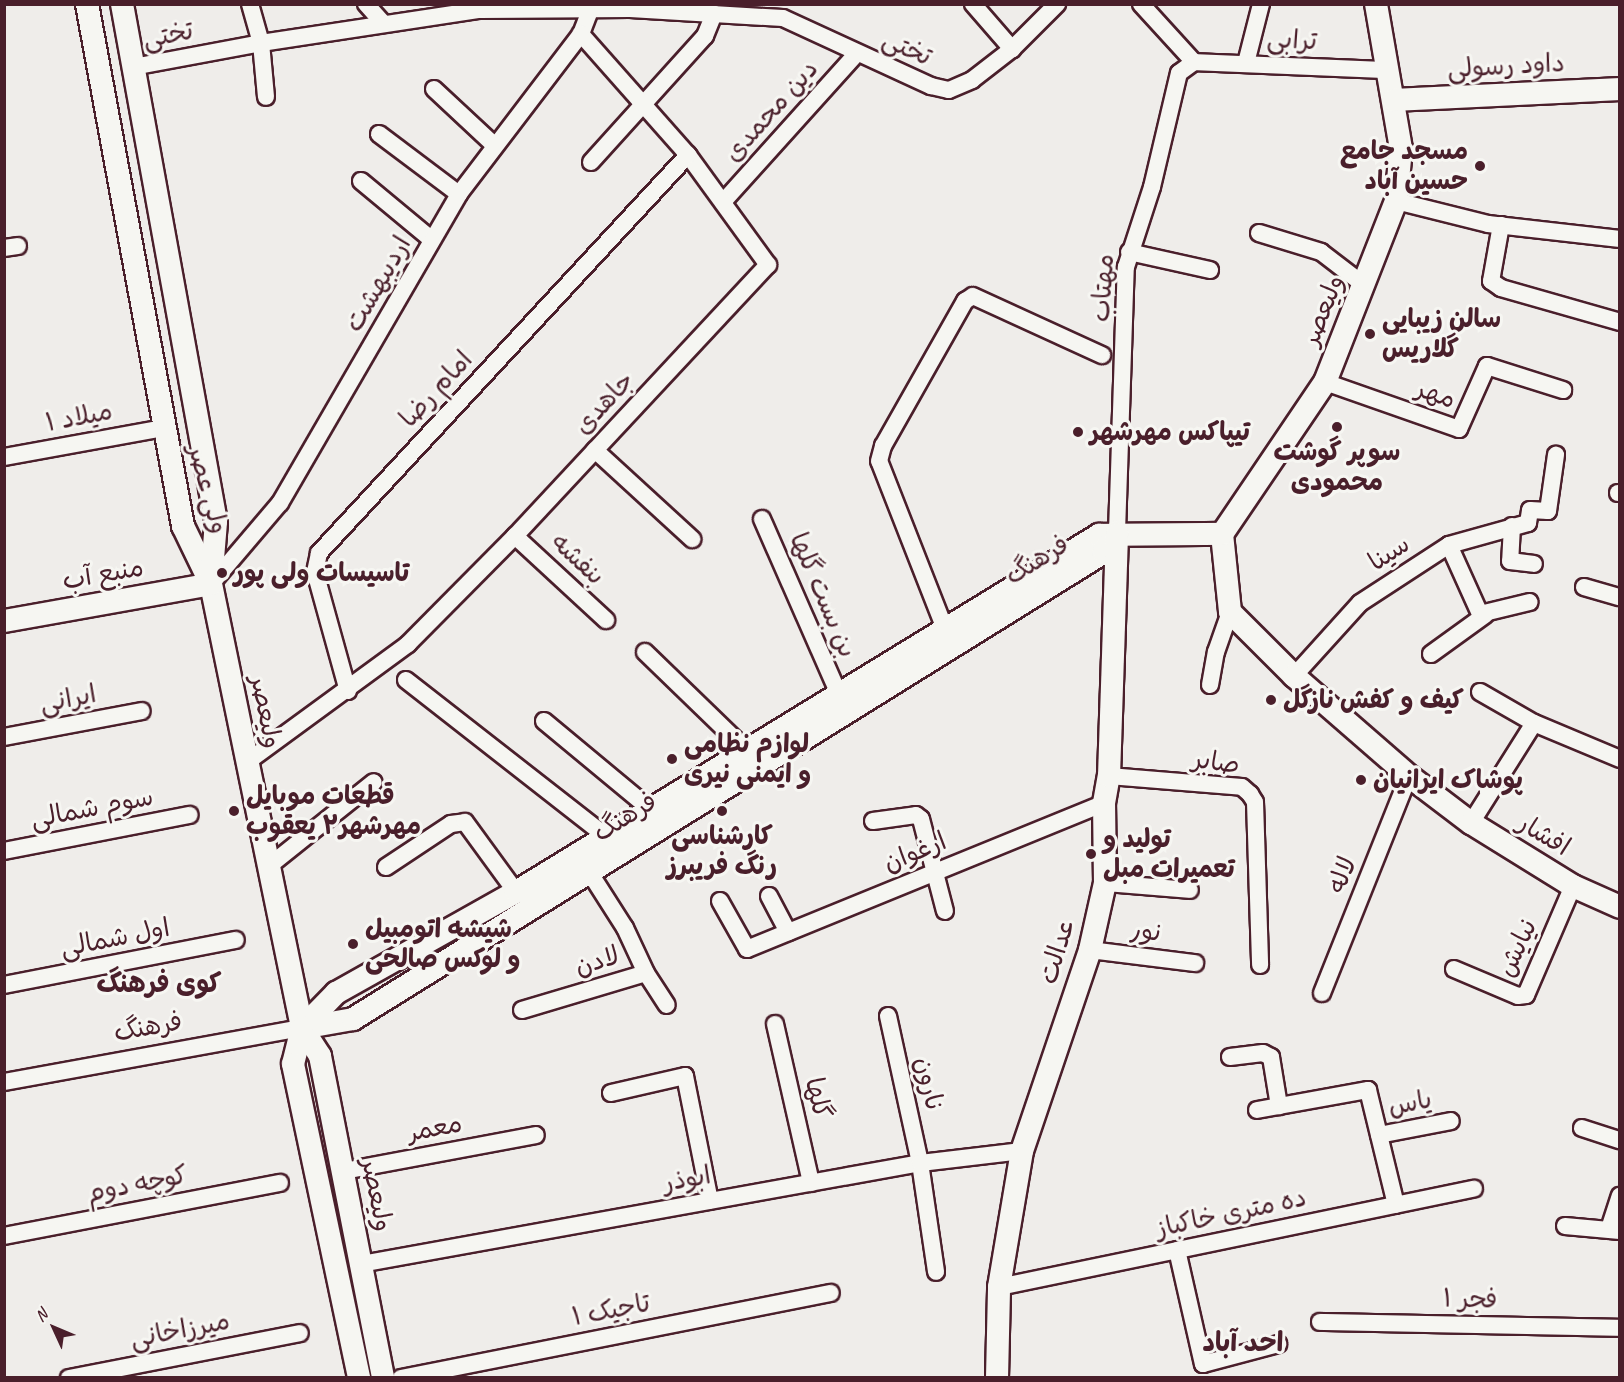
<!DOCTYPE html>
<html>
<head>
<meta charset="utf-8">
<style>
	body { margin:0 }
	#map { position:relative; width:1624px; height:1382px; overflow:hidden; background:#efedea; font-family:Caveat,"Playpen Sans Arabic",sans-serif }
	div>[style] { position:absolute }
	[style*='--x'] { left:calc(var(--x)*1px); top:calc(var(--y)*1px); width:calc(var(--w)*1px); rotate:calc(var(--a)*1deg) }
	.roads { filter:drop-shadow(2px 0 #4a1f2b) drop-shadow(-2px 0 #4a1f2b) drop-shadow(0 2px #4a1f2b) drop-shadow(0 -2px #4a1f2b) }
	.street>* { height:16px; margin:-8px; padding:0 8px; transform-origin:8px; border-radius:8px; background:#f6f6f2 }
	.secondary>* { height:22px; margin:-11px; padding:0 11px; transform-origin:11px; border-radius:11px; background:#f6f6f2 }
	.dots>* { width:16px; height:16px; translate:-50% -50%; box-sizing:border-box; border:3px solid #f6f6f2; border-radius:50% }
	span { translate:-50% -50%; white-space:nowrap; text-align:center; line-height:1.15; -webkit-text-stroke:6px #f6f6f2; paint-order:stroke }
	.street-label { font-size:26px; color:#4a1f2b }
	.poi-label { font-size:26px; color:#4a1f2b; font-weight:700 }
	.right { translate:-100% -50%; text-align:right }
	.left { translate:0 -50%; text-align:left }
	.neighbourhood-label { font-size:27px; color:#4a1f2b; font-weight:700 }
	.frame { position:absolute; inset:0; border:6px solid #4a1f2b; pointer-events:none }
	.north { position:absolute; left:24px; top:1298px; width:60px; height:60px; -webkit-text-stroke:4px #f6f6f2; paint-order:stroke; rotate:314deg; font-size:16px; font-weight:700; line-height:24px; text-align:center; color:#4a1f2b }
	.north::after { content:''; display:block; margin:auto; width:21px; height:27px; background:#4a1f2b; clip-path:polygon(50% 0,100% 100%,50% 72%,0 100%) }
</style>
</head>
<body>
<div id="map">
	<div class="roads">
		<div class="street">
			<i style="--x:250;--y:4;--w:41;--a:74.2"></i>
			<i style="--x:261;--y:43;--w:54;--a:84.7"></i>
			<i style="--x:366;--y:4;--w:27;--a:48"></i>
			<i style="--x:973;--y:4;--w:60;--a:49.1"></i>
			<i style="--x:1141;--y:4;--w:79;--a:47.6"></i>
			<i style="--x:1246;--y:63;--w:61;--a:-75.7"></i>
			<i style="--x:133;--y:67;--w:130;--a:-10.6"></i>
			<i style="--x:261;--y:43;--w:221;--a:-8.6"></i>
			<i style="--x:480;--y:10;--w:150;--a:-0.4"></i>
			<i style="--x:630;--y:9;--w:153;--a:3.4"></i>
			<i style="--x:783;--y:18;--w:163;--a:24.7"></i>
			<i style="--x:931;--y:86;--w:18;--a:13"></i>
			<i style="--x:949;--y:90;--w:25;--a:-23"></i>
			<i style="--x:972;--y:80;--w:51;--a:-37.8"></i>
			<i style="--x:1012;--y:49;--w:64;--a:-45"></i>
			<i style="--x:434;--y:89;--w:82;--a:43"></i>
			<i style="--x:379;--y:134;--w:100;--a:36.9"></i>
			<i style="--x:591;--y:162;--w:170;--a:-47.9"></i>
			<i style="--x:705;--y:36;--w:24;--a:-68"></i>
			<i style="--x:361;--y:181;--w:92;--a:39.7"></i>
			<i style="--x:1396;--y:201;--w:95;--a:14"></i>
			<i style="--x:1488;--y:224;--w:133;--a:6.5"></i>
			<i style="--x:723;--y:202;--w:200;--a:-48"></i>
			<i style="--x:1501;--y:225;--w:57;--a:100.1"></i>
			<i style="--x:1491;--y:281;--w:12;--a:35"></i>
			<i style="--x:1501;--y:288;--w:124;--a:15.9"></i>
			<i style="--x:1259;--y:233;--w:65;--a:17"></i>
			<i style="--x:1321;--y:252;--w:54;--a:37.5"></i>
			<i style="--x:4;--y:248;--w:14;--a:-8"></i>
			<i style="--x:1129;--y:252;--w:83;--a:12.5"></i>
			<i style="--x:1325;--y:382;--w:142;--a:19.3"></i>
			<i style="--x:1459;--y:429;--w:69;--a:-66"></i>
			<i style="--x:1487;--y:366;--w:80;--a:17.5"></i>
			<i style="--x:595;--y:450;--w:132;--a:42.5"></i>
			<i style="--x:4;--y:457;--w:162;--a:-10.3"></i>
			<i style="--x:1618;--y:493;--w:2;--a:0"></i>
			<i style="--x:762;--y:519;--w:189;--a:66.3"></i>
			<i style="--x:1512;--y:526;--w:35;--a:93"></i>
			<i style="--x:1510;--y:561;--w:24;--a:7"></i>
			<i style="--x:1117;--y:532;--w:265;--a:-88.1"></i>
			<i style="--x:1126;--y:267;--w:84;--a:-72"></i>
			<i style="--x:1152;--y:187;--w:117;--a:-76.7"></i>
			<i style="--x:1179;--y:73;--w:19;--a:-36"></i>
			<i style="--x:1194;--y:62;--w:194;--a:2.4"></i>
			<i style="--x:515;--y:536;--w:124;--a:42.7"></i>
			<i style="--x:1449;--y:545;--w:76;--a:65.8"></i>
			<i style="--x:1480;--y:614;--w:51;--a:-13.5"></i>
			<i style="--x:211;--y:584;--w:106;--a:-49.6"></i>
			<i style="--x:280;--y:503;--w:357;--a:-59.9"></i>
			<i style="--x:459;--y:194;--w:201;--a:-52.7"></i>
			<i style="--x:581;--y:34;--w:26;--a:-69"></i>
			<i style="--x:1584;--y:587;--w:37;--a:16"></i>
			<i style="--x:945;--y:629;--w:180;--a:-111.4"></i>
			<i style="--x:879;--y:461;--w:16;--a:-75"></i>
			<i style="--x:883;--y:446;--w:167;--a:-60.5"></i>
			<i style="--x:965;--y:301;--w:9;--a:-32"></i>
			<i style="--x:973;--y:296;--w:142;--a:24.6"></i>
			<i style="--x:645;--y:652;--w:139;--a:44.1"></i>
			<i style="--x:1431;--y:654;--w:67;--a:-35.8"></i>
			<i style="--x:1294;--y:676;--w:98;--a:-47.9"></i>
			<i style="--x:1360;--y:603;--w:106;--a:-33.1"></i>
			<i style="--x:1449;--y:545;--w:82;--a:-15.6"></i>
			<i style="--x:1528;--y:523;--w:13;--a:-81"></i>
			<i style="--x:1530;--y:510;--w:18;--a:3"></i>
			<i style="--x:1548;--y:511;--w:57;--a:-81.9"></i>
			<i style="--x:406;--y:680;--w:254;--a:38"></i>
			<i style="--x:1210;--y:685;--w:34;--a:-80"></i>
			<i style="--x:1216;--y:652;--w:42;--a:-70.7"></i>
			<i style="--x:348;--y:691;--w:123;--a:-105.5"></i>
			<i style="--x:315;--y:572;--w:19;--a:-78"></i>
			<i style="--x:319;--y:553;--w:543;--a:-47.17"></i>
			<i style="--x:1480;--y:692;--w:62;--a:29.9"></i>
			<i style="--x:1534;--y:723;--w:93;--a:22.7"></i>
			<i style="--x:544;--y:721;--w:138;--a:39.7"></i>
			<i style="--x:4;--y:737;--w:140;--a:-10.7"></i>
			<i style="--x:247;--y:762;--w:200;--a:-36.2"></i>
			<i style="--x:408;--y:644;--w:152;--a:-45.3"></i>
			<i style="--x:515;--y:536;--w:371;--a:-47"></i>
			<i style="--x:768;--y:265;--w:136;--a:-126"></i>
			<i style="--x:688;--y:155;--w:162;--a:-131.5"></i>
			<i style="--x:1109;--y:776;--w:133;--a:4.7"></i>
			<i style="--x:1242;--y:787;--w:11;--a:41"></i>
			<i style="--x:1250;--y:794;--w:9;--a:58"></i>
			<i style="--x:1255;--y:802;--w:163;--a:88.2"></i>
			<i style="--x:873;--y:821;--w:43;--a:-7.9"></i>
			<i style="--x:916;--y:815;--w:6;--a:39"></i>
			<i style="--x:921;--y:819;--w:95;--a:75.4"></i>
			<i style="--x:1471;--y:823;--w:118;--a:-57.8"></i>
			<i style="--x:4;--y:851;--w:189;--a:-11"></i>
			<i style="--x:269;--y:866;--w:134;--a:-38.7"></i>
			<i style="--x:386;--y:867;--w:78;--a:-33.5"></i>
			<i style="--x:451;--y:824;--w:14;--a:-8"></i>
			<i style="--x:465;--y:822;--w:87;--a:53.9"></i>
			<i style="--x:1105;--y:883;--w:85;--a:4.7"></i>
			<i style="--x:769;--y:896;--w:41;--a:62.2"></i>
			<i style="--x:720;--y:901;--w:55;--a:60.6"></i>
			<i style="--x:747;--y:949;--w:386;--a:-22.2"></i>
			<i style="--x:1090;--y:950;--w:106;--a:7.1"></i>
			<i style="--x:1454;--y:969;--w:69;--a:22.9"></i>
			<i style="--x:1518;--y:996;--w:8;--a:-7"></i>
			<i style="--x:1526;--y:995;--w:119;--a:-66.7"></i>
			<i style="--x:646;--y:973;--w:38;--a:57"></i>
			<i style="--x:4;--y:985;--w:236;--a:-11"></i>
			<i style="--x:1322;--y:993;--w:234;--a:-68.2"></i>
			<i style="--x:522;--y:1010;--w:129;--a:-16.6"></i>
			<i style="--x:646;--y:973;--w:50;--a:-115"></i>
			<i style="--x:625;--y:928;--w:65;--a:-122.5"></i>
			<i style="--x:888;--y:1016;--w:150;--a:77.7"></i>
			<i style="--x:920;--y:1163;--w:110;--a:81.6"></i>
			<i style="--x:775;--y:1024;--w:163;--a:77.2"></i>
			<i style="--x:1230;--y:1057;--w:33;--a:-7"></i>
			<i style="--x:1263;--y:1053;--w:9;--a:27"></i>
			<i style="--x:1271;--y:1057;--w:50;--a:80.7"></i>
			<i style="--x:4;--y:1082;--w:303;--a:-10.3"></i>
			<i style="--x:611;--y:1093;--w:76;--a:-12.9"></i>
			<i style="--x:685;--y:1076;--w:127;--a:78.7"></i>
			<i style="--x:1257;--y:1110;--w:113;--a:-10.2"></i>
			<i style="--x:1368;--y:1090;--w:118;--a:76.3"></i>
			<i style="--x:1582;--y:1128;--w:40;--a:18"></i>
			<i style="--x:1379;--y:1135;--w:73;--a:-11"></i>
			<i style="--x:344;--y:1171;--w:195;--a:-10.6"></i>
			<i style="--x:1565;--y:1226;--w:55;--a:5.2"></i>
			<i style="--x:1609;--y:1229;--w:35;--a:-72"></i>
			<i style="--x:4;--y:1236;--w:281;--a:-10.9"></i>
			<i style="--x:1177;--y:1250;--w:117;--a:77.2"></i>
			<i style="--x:1203;--y:1364;--w:78;--a:-14.9"></i>
			<i style="--x:361;--y:1264;--w:568;--a:-10.24"></i>
			<i style="--x:920;--y:1163;--w:103;--a:-6.7"></i>
			<i style="--x:999;--y:1287;--w:485;--a:-11.7"></i>
			<i style="--x:1320;--y:1322;--w:300;--a:1.1"></i>
			<i style="--x:69;--y:1378;--w:235;--a:-11"></i>
			<i style="--x:401;--y:1378;--w:438;--a:-11.2"></i>
		</div>
		<div class="secondary">
			<i style="--x:87;--y:4;--w:531;--a:79.58"></i>
			<i style="--x:183;--y:526;--w:64;--a:64.2"></i>
			<i style="--x:211;--y:584;--w:453;--a:78.4"></i>
			<i style="--x:302;--y:1028;--w:33;--a:57"></i>
			<i style="--x:320;--y:1056;--w:328;--a:78.9"></i>
			<i style="--x:122;--y:4;--w:526;--a:79.71"></i>
			<i style="--x:216;--y:522;--w:61;--a:94.7"></i>
			<i style="--x:1376;--y:4;--w:147;--a:80.2"></i>
			<i style="--x:1401;--y:149;--w:52;--a:95.5"></i>
			<i style="--x:1396;--y:201;--w:194;--a:111.4"></i>
			<i style="--x:1325;--y:382;--w:184;--a:124.1"></i>
			<i style="--x:1222;--y:534;--w:78;--a:84.1"></i>
			<i style="--x:1230;--y:612;--w:91;--a:45"></i>
			<i style="--x:1294;--y:676;--w:152;--a:41"></i>
			<i style="--x:1409;--y:776;--w:78;--a:37.2"></i>
			<i style="--x:1471;--y:823;--w:120;--a:31.7"></i>
			<i style="--x:1573;--y:886;--w:51;--a:24.1"></i>
			<i style="--x:1394;--y:100;--w:226;--a:-2.8"></i>
			<i style="--x:4;--y:621;--w:210;--a:-10.1"></i>
			<i style="--x:302;--y:1028;--w:49;--a:-45.8"></i>
			<i style="--x:336;--y:993;--w:206;--a:-29.3"></i>
			<i style="--x:516;--y:892;--w:684;--a:-31.48"></i>
			<i style="--x:1099;--y:535;--w:123;--a:-0.5"></i>
			<i style="--x:302;--y:1028;--w:52;--a:-10"></i>
			<i style="--x:353;--y:1019;--w:884;--a:-31.87"></i>
			<i style="--x:1104;--y:552;--w:24;--a:-57"></i>
			<i style="--x:302;--y:1028;--w:37;--a:104"></i>
			<i style="--x:293;--y:1064;--w:321;--a:78.1"></i>
			<i style="--x:997;--y:1378;--w:91;--a:-88.7"></i>
			<i style="--x:999;--y:1287;--w:138;--a:-80.4"></i>
			<i style="--x:1022;--y:1151;--w:212;--a:-71.3"></i>
			<i style="--x:1090;--y:950;--w:69;--a:-77.4"></i>
			<i style="--x:1105;--y:883;--w:80;--a:-90.7"></i>
			<i style="--x:1104;--y:803;--w:27;--a:-80"></i>
			<i style="--x:1109;--y:776;--w:242;--a:-88.1"></i>
		</div>
	</div>
	<div class="dots">
		<i style="left:1480px;top:166px;background:#4a1f2b"></i>
		<i style="left:1370px;top:334px;background:#4a1f2b"></i>
		<i style="left:1337px;top:427px;background:#4a1f2b"></i>
		<i style="left:1078px;top:432px;background:#4a1f2b"></i>
		<i style="left:222px;top:573px;background:#4a1f2b"></i>
		<i style="left:1271px;top:700px;background:#4a1f2b"></i>
		<i style="left:672px;top:759px;background:#4a1f2b"></i>
		<i style="left:1361px;top:780px;background:#4a1f2b"></i>
		<i style="left:234px;top:811px;background:#4a1f2b"></i>
		<i style="left:722px;top:811px;background:#4a1f2b"></i>
		<i style="left:1091px;top:854px;background:#4a1f2b"></i>
		<i style="left:353px;top:944px;background:#4a1f2b"></i>
	</div>
	<div class="street-label">
		<span style="left:168px;top:35px;rotate:-11deg">تختی</span>
		<span style="left:1292px;top:40px;rotate:3deg">ترابی</span>
		<span style="left:907px;top:48px;rotate:24deg">تختی</span>
		<span style="left:1506px;top:66px;rotate:-3deg">داود رسولی</span>
		<span style="left:771px;top:111px;rotate:-48deg">دین محمدی</span>
		<span style="left:378px;top:284px;rotate:-60deg">اردیبهشت</span>
		<span style="left:1103px;top:288px;rotate:-86deg">مهتاب</span>
		<span style="left:1323px;top:310px;rotate:-68deg">ولیعصر</span>
		<span style="left:436px;top:389px;rotate:-47deg">امام رضا</span>
		<span style="left:1436px;top:394px;rotate:19deg">مهر</span>
		<span style="left:604px;top:403px;rotate:-47deg">جاهدی</span>
		<span style="left:79px;top:417px;rotate:-11deg">میلاد ۱</span>
		<span style="left:208px;top:489px;rotate:75deg">ولی عصر</span>
		<span style="left:1389px;top:553px;rotate:-33deg">سینا</span>
		<span style="left:578px;top:559px;rotate:43deg">بنفشه</span>
		<span style="left:1037px;top:560px;rotate:-32deg">فرهنگ</span>
		<span style="left:103px;top:574px;rotate:-10deg">منبع آب</span>
		<span style="left:823px;top:595px;rotate:67deg">بن بست گلها</span>
		<span style="left:68px;top:699px;rotate:-11deg">ایرانی</span>
		<span style="left:266px;top:712px;rotate:79deg">ولیعصر</span>
		<span style="left:1216px;top:762px;rotate:8deg">صابر</span>
		<span style="left:92px;top:808px;rotate:-11deg">سوم شمالی</span>
		<span style="left:625px;top:817px;rotate:-32deg">فرهنگ</span>
		<span style="left:1544px;top:835px;rotate:31deg">افشار</span>
		<span style="left:915px;top:852px;rotate:-22deg">ارغوان</span>
		<span style="left:1342px;top:875px;rotate:-68deg">لاله</span>
		<span style="left:1146px;top:931px;rotate:7deg">نور</span>
		<span style="left:115px;top:938px;rotate:-11deg">اول شمالی</span>
		<span style="left:1517px;top:948px;rotate:-65deg">نیایش</span>
		<span style="left:1057px;top:951px;rotate:-73deg">عدالت</span>
		<span style="left:597px;top:961px;rotate:-17deg">لادن</span>
		<span style="left:148px;top:1027px;rotate:-10deg">فرهنگ</span>
		<span style="left:929px;top:1084px;rotate:77deg">نارون</span>
		<span style="left:818px;top:1098px;rotate:77deg">گلها</span>
		<span style="left:1410px;top:1103px;rotate:-11deg">یاس</span>
		<span style="left:435px;top:1128px;rotate:-10deg">معمر</span>
		<span style="left:687px;top:1179px;rotate:-10deg">ابوذر</span>
		<span style="left:137px;top:1184px;rotate:-11deg">کوچه دوم</span>
		<span style="left:377px;top:1195px;rotate:79deg">ولیعصر</span>
		<span style="left:1231px;top:1213px;rotate:-12deg">ده متری خاکباز</span>
		<span style="left:1470px;top:1299px;rotate:1deg">فجر ۱</span>
		<span style="left:611px;top:1310px;rotate:-11deg">تاجیک ۱</span>
		<span style="left:180px;top:1330px;rotate:-11deg">میرزاخانی</span>
	</div>
	<div class="poi-label">
		<span class="right" style="left:1468px;top:166px">مسجد جامع<br>حسین آباد</span>
		<span class="left" style="left:1382px;top:334px">سالن زیبایی<br>گلاریس</span>
		<span class="left" style="left:1090px;top:432px">تیپاکس مهرشهر</span>
		<span style="left:1337px;top:467px">سوپر گوشت<br>محمودی</span>
		<span class="left" style="left:234px;top:573px">تاسیسات ولی پور</span>
		<span class="left" style="left:1283px;top:700px">کیف و کفش نازگل</span>
		<span class="left" style="left:684px;top:759px">لوازم نظامی<br>و ایمنی نیری</span>
		<span class="left" style="left:1373px;top:780px">پوشاک ایرانیان</span>
		<span class="left" style="left:246px;top:811px">قطعات موبایل<br>مهرشهر۲ یعقوب</span>
		<span style="left:722px;top:851px">کارشناسی<br>رنگ فریبرز</span>
		<span class="left" style="left:1103px;top:854px">تولید و<br>تعمیرات مبل</span>
		<span class="left" style="left:365px;top:944px">شیشه اتومبیل<br>و لوکس صالحی</span>
	</div>
	<div class="neighbourhood-label">
		<span style="left:159px;top:984px">کوی فرهنگ</span>
		<span style="left:1243px;top:1343px">احد آباد</span>
	</div>
	<div class="frame"></div>
	<div class="north">N</div>
</div>
</body>
</html>
